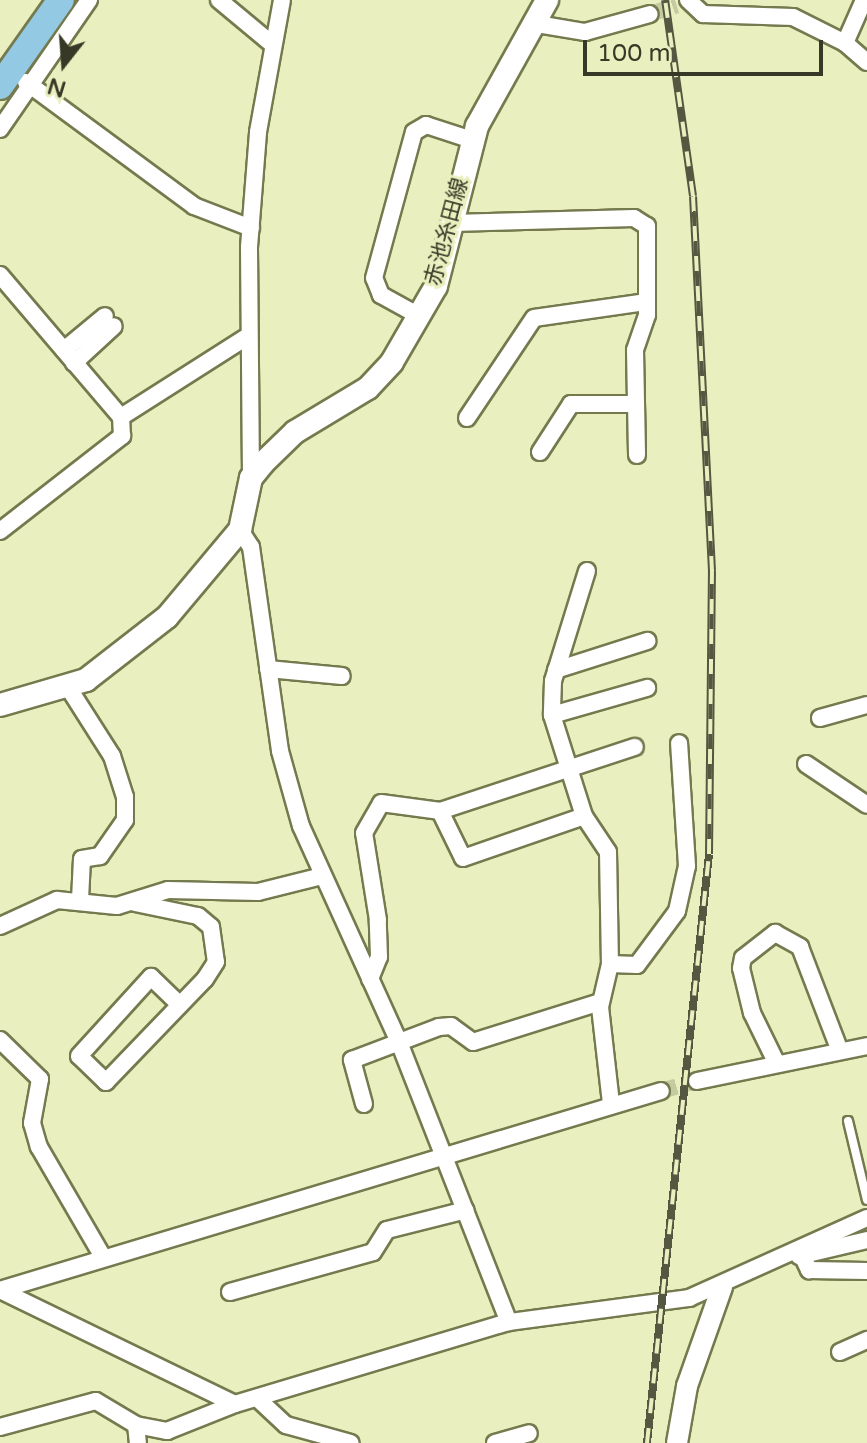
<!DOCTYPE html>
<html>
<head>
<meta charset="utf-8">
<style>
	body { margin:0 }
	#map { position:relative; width:867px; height:1443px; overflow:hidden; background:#e9efbe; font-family:"Varela Round","Noto Sans JP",sans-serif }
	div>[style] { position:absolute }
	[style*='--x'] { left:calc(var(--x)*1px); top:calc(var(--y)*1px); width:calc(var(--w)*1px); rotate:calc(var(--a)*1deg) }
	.minor-tunnel>* { height:16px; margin-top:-8px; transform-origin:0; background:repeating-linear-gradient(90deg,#c5cba0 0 16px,transparent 0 24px) }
	.roads { filter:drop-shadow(2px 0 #757a4e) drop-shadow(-2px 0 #757a4e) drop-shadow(0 2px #757a4e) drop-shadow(0 -2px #757a4e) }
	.service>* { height:8px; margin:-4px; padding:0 4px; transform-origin:4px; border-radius:4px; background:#fff }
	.minor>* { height:16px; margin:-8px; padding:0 8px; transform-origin:8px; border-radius:8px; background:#fff }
	.tertiary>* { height:20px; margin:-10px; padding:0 10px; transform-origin:10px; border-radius:10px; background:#fff }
	.secondary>* { height:22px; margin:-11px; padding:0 11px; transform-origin:11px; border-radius:11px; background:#fff }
	.primary>* { height:26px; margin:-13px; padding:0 13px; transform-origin:13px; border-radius:13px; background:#94c9e4 }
	.rail>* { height:8px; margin-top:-4px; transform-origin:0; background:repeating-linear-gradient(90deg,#e9efbe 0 15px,#555840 0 30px); box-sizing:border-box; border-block:2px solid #555840 }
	span { translate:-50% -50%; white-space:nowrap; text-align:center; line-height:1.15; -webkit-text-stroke:6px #e9efbe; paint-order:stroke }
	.street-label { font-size:22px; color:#373926 }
	.north { position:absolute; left:24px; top:24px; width:80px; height:80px; -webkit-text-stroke:6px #e9efbe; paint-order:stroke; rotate:197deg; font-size:22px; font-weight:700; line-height:32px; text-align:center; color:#373926 }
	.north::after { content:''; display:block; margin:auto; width:28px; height:36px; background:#373926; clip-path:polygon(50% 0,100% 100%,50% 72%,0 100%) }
	.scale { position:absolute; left:583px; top:40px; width:240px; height:36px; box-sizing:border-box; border:4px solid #373926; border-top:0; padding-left:10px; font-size:24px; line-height:28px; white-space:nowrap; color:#373926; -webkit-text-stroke:6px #e9efbe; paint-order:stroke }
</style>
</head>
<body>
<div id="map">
	<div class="minor-tunnel">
		<i style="--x:650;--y:14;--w:28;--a:-18"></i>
		<i style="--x:661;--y:1091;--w:37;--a:-16"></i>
	</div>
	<div class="roads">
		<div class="service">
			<i style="--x:848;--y:1121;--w:81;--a:76.5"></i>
		</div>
		<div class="minor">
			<i style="--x:219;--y:0;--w:70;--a:39.8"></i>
			<i style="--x:688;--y:0;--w:21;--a:43"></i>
			<i style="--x:703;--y:14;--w:90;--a:1.9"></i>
			<i style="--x:793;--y:17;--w:58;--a:26.6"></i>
			<i style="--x:845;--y:43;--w:47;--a:-66.2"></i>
			<i style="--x:537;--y:24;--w:49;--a:9.5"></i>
			<i style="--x:585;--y:32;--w:67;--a:-15.5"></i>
			<i style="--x:845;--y:43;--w:29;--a:41"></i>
			<i style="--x:26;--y:82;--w:209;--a:36.4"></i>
			<i style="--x:194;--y:206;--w:61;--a:21.1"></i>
			<i style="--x:0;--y:129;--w:157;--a:-55.4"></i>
			<i style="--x:452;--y:223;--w:182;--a:-1.6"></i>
			<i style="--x:634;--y:218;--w:15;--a:32"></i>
			<i style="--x:647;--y:226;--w:89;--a:90"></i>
			<i style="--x:647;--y:315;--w:37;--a:109"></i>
			<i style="--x:635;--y:350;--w:105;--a:88.9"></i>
			<i style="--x:0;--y:275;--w:187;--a:49.6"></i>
			<i style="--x:121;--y:417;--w:147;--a:-32.5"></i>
			<i style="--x:421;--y:317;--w:46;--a:-151.2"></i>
			<i style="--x:381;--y:295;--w:18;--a:-112"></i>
			<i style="--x:374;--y:278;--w:151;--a:-74.7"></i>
			<i style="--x:414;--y:132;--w:14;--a:-30"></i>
			<i style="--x:426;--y:125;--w:48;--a:18.1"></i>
			<i style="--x:64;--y:350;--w:53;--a:-39.7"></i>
			<i style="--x:74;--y:363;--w:54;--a:-42.8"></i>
			<i style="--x:467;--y:418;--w:120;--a:-56.2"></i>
			<i style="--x:534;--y:318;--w:114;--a:-8.1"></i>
			<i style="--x:540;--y:452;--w:57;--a:-57.1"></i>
			<i style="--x:571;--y:404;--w:65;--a:0"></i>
			<i style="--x:251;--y:478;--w:231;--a:-90.5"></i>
			<i style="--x:249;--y:247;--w:115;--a:-85.5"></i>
			<i style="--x:258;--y:132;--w:134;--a:-79.7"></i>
			<i style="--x:240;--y:530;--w:20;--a:57"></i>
			<i style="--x:251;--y:547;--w:206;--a:81.9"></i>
			<i style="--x:280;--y:751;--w:78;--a:74.4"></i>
			<i style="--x:301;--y:826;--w:237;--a:65.6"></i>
			<i style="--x:399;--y:1042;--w:301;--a:68.6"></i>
			<i style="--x:0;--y:531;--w:155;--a:-37.9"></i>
			<i style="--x:122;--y:436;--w:19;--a:-93"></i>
			<i style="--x:587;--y:571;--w:115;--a:107.2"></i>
			<i style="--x:553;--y:681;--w:34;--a:92"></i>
			<i style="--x:552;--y:715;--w:106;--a:72.4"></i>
			<i style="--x:584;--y:816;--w:43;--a:56.3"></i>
			<i style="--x:608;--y:852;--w:112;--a:89"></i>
			<i style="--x:610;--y:964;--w:44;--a:103.1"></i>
			<i style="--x:600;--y:1007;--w:97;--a:83.5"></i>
			<i style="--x:268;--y:669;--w:74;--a:5.4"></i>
			<i style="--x:556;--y:670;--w:96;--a:-17.7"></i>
			<i style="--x:68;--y:687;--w:82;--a:57.5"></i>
			<i style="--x:112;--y:756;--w:43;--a:72.4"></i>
			<i style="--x:125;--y:797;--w:23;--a:90"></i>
			<i style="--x:125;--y:820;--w:44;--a:124.8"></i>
			<i style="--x:100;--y:856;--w:18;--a:171"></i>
			<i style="--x:82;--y:859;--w:41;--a:92.8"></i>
			<i style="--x:552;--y:715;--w:99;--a:-15.9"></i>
			<i style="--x:820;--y:718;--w:49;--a:-15.5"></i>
			<i style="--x:806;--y:764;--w:73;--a:33.9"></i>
			<i style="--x:440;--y:811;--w:52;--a:63.9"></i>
			<i style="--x:463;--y:858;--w:128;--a:-19.1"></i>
			<i style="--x:135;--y:903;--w:64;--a:11.7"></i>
			<i style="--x:198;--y:916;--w:17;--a:40"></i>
			<i style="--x:211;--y:927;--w:35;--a:82"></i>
			<i style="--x:216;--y:962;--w:20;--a:123"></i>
			<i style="--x:205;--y:979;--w:143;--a:133.9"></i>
			<i style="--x:106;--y:1082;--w:37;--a:-136"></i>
			<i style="--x:79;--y:1056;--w:107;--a:-47.7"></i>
			<i style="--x:151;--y:977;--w:40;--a:44"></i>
			<i style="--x:0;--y:926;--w:63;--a:-24.5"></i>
			<i style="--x:57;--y:900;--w:60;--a:5.7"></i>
			<i style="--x:117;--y:906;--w:53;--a:-17.4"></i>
			<i style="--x:168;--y:890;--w:90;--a:1.3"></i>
			<i style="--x:258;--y:892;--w:66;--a:-14"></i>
			<i style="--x:610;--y:964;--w:27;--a:2"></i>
			<i style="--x:637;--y:965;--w:67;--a:-53.5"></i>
			<i style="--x:677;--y:911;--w:46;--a:-77.5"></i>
			<i style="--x:687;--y:866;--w:123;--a:-93.7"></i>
			<i style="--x:370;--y:979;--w:24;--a:-68"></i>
			<i style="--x:379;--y:957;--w:37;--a:-92"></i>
			<i style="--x:378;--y:920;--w:88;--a:-99.1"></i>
			<i style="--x:364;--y:833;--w:34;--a:-60"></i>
			<i style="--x:381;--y:803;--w:60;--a:7.7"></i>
			<i style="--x:440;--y:811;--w:205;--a:-18.2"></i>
			<i style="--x:0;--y:1040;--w:56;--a:44.3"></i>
			<i style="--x:40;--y:1079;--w:45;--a:100.3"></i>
			<i style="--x:32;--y:1123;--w:25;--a:74"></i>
			<i style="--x:39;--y:1147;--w:127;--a:59.8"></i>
			<i style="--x:777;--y:1064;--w:57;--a:-116.1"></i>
			<i style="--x:752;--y:1013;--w:46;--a:-103.7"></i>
			<i style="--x:741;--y:968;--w:10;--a:-79"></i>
			<i style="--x:743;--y:958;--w:41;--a:-38"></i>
			<i style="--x:775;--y:933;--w:29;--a:29"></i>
			<i style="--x:800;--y:947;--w:111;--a:69"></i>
			<i style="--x:697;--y:1081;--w:174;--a:-11.6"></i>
			<i style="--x:364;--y:1104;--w:46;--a:-105.3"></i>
			<i style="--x:352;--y:1060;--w:93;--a:-20.8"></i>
			<i style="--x:439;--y:1027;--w:12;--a:-5"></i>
			<i style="--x:451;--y:1026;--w:27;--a:36"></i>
			<i style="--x:473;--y:1042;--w:133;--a:-17.5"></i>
			<i style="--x:802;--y:1255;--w:17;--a:65"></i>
			<i style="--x:809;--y:1270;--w:58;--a:1"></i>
			<i style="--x:799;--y:1256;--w:70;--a:-13.2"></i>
			<i style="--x:0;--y:1290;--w:261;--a:25.9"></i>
			<i style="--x:235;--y:1404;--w:286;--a:-16.7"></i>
			<i style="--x:509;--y:1322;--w:182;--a:-7.6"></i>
			<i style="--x:689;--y:1298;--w:195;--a:-24.2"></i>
			<i style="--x:0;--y:1290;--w:690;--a:-16.75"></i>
			<i style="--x:230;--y:1292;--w:148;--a:-15.6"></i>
			<i style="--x:373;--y:1252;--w:26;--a:-58"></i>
			<i style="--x:387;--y:1230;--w:81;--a:-14.2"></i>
			<i style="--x:840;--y:1352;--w:30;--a:-24"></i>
			<i style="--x:259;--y:1400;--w:37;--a:43"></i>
			<i style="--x:286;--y:1425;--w:67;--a:15.5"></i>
			<i style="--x:136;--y:1425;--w:18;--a:84"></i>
			<i style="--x:0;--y:1427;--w:99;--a:-15.2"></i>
			<i style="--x:96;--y:1401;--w:47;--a:31"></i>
			<i style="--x:136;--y:1425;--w:32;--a:11"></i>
			<i style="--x:167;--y:1431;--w:73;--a:-21.7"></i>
			<i style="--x:495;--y:1443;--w:35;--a:-16"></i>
		</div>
		<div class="tertiary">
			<i style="--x:677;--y:1443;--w:58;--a:-80"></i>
			<i style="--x:687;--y:1386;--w:105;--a:-70.5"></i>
		</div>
		<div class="secondary">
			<i style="--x:0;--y:705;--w:90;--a:-16.2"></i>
			<i style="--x:86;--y:680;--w:103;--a:-37.9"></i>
			<i style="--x:167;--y:617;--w:114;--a:-50"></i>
			<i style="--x:240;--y:530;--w:53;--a:-78.1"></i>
			<i style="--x:251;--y:478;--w:19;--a:-51"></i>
			<i style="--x:263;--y:463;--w:45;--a:-44.1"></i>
			<i style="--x:295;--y:432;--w:85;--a:-31.1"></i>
			<i style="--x:368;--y:388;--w:35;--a:-47"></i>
			<i style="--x:392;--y:362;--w:88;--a:-59.9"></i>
			<i style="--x:436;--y:286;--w:165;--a:-75.6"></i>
			<i style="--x:477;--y:126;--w:144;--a:-60.9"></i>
		</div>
		<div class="primary">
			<i style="--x:0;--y:86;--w:105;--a:-54.7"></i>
		</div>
	</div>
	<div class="rail">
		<i style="--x:647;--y:1443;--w:592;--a:-83.99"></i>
		<i style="--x:709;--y:854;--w:283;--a:-89.4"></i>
		<i style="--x:712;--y:571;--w:375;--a:-92.9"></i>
		<i style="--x:693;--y:196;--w:198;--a:-98.1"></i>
	</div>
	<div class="street-label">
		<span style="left:447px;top:232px;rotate:-75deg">赤池糸田線</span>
	</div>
	<div class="north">N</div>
	<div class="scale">100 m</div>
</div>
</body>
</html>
